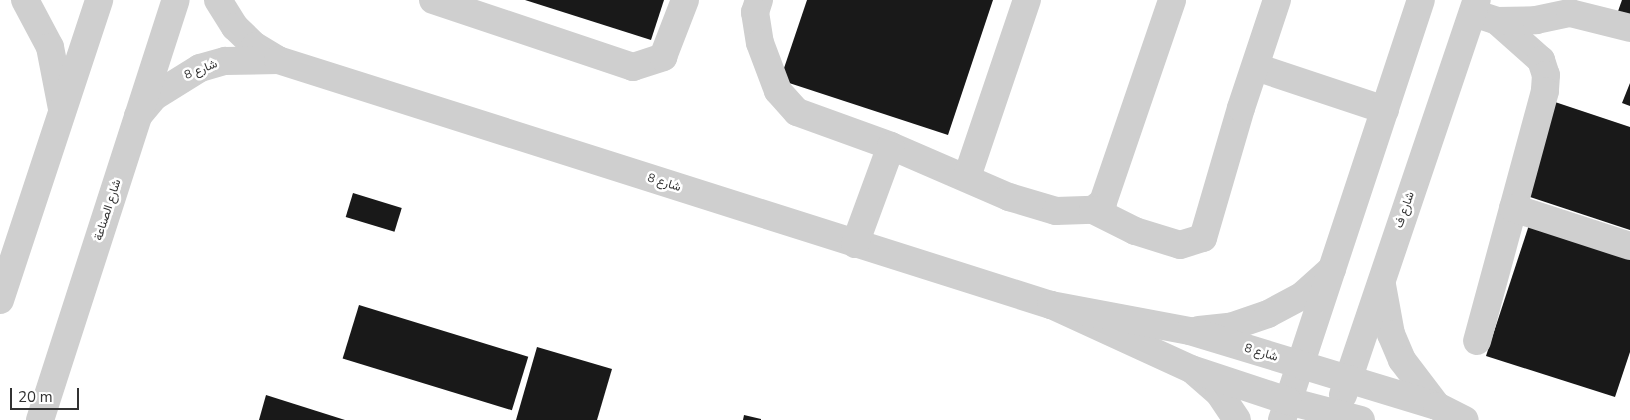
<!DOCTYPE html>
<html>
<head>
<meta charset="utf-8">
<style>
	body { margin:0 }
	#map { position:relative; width:1630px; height:420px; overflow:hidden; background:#fff; font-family:"Nunito Sans",Vazirmatn,sans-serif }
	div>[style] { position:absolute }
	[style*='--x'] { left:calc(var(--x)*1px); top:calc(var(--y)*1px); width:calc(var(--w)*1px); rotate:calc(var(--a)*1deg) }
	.building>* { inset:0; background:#191919; transform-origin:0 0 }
	.minor>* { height:28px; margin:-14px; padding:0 14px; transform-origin:14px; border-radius:14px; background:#cfcfcf }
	span { translate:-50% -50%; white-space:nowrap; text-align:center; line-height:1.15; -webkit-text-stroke:5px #fff; paint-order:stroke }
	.street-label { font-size:12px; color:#323232 }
	.scale { position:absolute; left:10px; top:388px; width:69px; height:22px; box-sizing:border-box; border:2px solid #323232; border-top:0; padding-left:6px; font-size:15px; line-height:18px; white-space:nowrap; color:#323232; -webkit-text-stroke:4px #fff; paint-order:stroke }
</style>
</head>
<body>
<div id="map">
	<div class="building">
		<i style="clip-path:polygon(525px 0,664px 0,651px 40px)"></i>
		<i style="clip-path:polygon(807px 0,993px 0,948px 135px,780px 80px)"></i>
		<i style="clip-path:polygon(1622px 0,1630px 0,1630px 18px,1617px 14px)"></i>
		<i style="clip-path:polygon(1630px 83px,1630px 106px,1622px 103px)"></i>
		<i style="clip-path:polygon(1552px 101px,1630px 127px,1630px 230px,1521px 194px)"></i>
		<i style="left:353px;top:193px;width:51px;height:25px;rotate:17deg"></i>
		<i style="clip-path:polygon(1529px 225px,1630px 258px,1630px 352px,1615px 397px,1486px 356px)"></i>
		<i style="left:359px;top:305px;width:177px;height:56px;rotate:17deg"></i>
		<i style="clip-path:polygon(537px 347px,612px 369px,597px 420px,516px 420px)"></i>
		<i style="clip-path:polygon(266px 395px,345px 420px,259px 420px)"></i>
		<i style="clip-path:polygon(744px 415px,761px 419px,761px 420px,743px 420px)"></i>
	</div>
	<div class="minor">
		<i style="--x:25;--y:0;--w:53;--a:62"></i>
		<i style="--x:50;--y:47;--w:63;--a:79"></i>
		<i style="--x:218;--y:0;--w:32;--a:58"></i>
		<i style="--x:235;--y:27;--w:28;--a:44"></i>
		<i style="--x:255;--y:46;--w:27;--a:31"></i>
		<i style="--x:433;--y:0;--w:211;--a:18.5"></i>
		<i style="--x:633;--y:67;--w:32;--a:-18"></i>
		<i style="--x:663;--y:57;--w:61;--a:-68.9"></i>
		<i style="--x:759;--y:0;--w:13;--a:108"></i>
		<i style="--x:755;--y:12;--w:31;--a:81"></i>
		<i style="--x:760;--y:43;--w:51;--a:69.4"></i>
		<i style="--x:778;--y:91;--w:28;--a:48"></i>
		<i style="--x:797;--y:112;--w:100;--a:19.9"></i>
		<i style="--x:891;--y:146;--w:129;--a:23.4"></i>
		<i style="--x:1009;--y:197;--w:49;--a:16.6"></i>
		<i style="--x:1056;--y:211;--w:37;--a:-2"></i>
		<i style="--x:1093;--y:210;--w:13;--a:-39"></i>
		<i style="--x:1103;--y:202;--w:213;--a:-71.1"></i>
		<i style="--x:1473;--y:13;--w:25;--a:18"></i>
		<i style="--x:1497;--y:21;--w:59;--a:41.6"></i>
		<i style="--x:1541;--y:60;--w:16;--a:72"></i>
		<i style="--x:1546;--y:75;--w:16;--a:94"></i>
		<i style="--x:1545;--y:91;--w:259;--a:105.2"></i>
		<i style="--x:1497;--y:21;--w:39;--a:-1"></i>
		<i style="--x:1536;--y:20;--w:35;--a:-12"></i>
		<i style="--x:1570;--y:13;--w:62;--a:14"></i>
		<i style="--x:1256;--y:67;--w:136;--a:18.4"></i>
		<i style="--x:138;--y:116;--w:26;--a:-50"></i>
		<i style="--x:155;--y:96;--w:53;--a:-31.9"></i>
		<i style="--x:200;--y:68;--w:26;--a:-16"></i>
		<i style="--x:225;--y:61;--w:53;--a:-1.1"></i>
		<i style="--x:278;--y:60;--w:811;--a:17.59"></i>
		<i style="--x:967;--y:177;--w:187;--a:-71.3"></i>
		<i style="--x:1513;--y:208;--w:123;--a:18"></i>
		<i style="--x:1093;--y:210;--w:47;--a:26.6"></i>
		<i style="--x:1135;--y:231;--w:47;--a:17.3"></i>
		<i style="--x:1180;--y:245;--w:24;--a:-17"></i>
		<i style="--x:1203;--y:238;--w:135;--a:-73.7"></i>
		<i style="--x:1241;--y:108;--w:114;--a:-71.6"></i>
		<i style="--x:855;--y:244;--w:104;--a:-69.8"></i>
		<i style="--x:1382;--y:285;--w:50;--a:79.6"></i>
		<i style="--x:1391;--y:334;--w:28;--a:67"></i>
		<i style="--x:1402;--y:360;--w:58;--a:52.7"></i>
		<i style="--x:0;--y:300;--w:316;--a:-71.7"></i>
		<i style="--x:1199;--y:330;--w:31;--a:-6"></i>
		<i style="--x:1230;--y:327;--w:40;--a:-18.9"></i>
		<i style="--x:1268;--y:314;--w:40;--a:-28"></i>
		<i style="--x:1303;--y:295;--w:39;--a:-42"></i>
		<i style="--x:1196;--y:373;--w:30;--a:41"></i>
		<i style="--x:1219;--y:393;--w:32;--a:56"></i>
		<i style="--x:1343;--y:395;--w:417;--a:-71.3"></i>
		<i style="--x:40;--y:420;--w:441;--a:-72.1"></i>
		<i style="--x:1282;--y:420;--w:442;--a:-71.7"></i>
		<i style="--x:1361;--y:420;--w:75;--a:-165.4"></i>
		<i style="--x:1288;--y:401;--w:102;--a:-161.7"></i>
		<i style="--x:1191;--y:369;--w:154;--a:-155.4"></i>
		<i style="--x:1051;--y:305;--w:141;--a:10.6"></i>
		<i style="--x:1190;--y:331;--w:258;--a:16.9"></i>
		<i style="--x:1437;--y:406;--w:31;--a:27"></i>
	</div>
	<div class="street-label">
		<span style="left:201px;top:70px;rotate:-22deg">شارع 8</span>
		<span style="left:664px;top:183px;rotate:18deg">شارع 8</span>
		<span style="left:108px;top:210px;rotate:-72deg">شارع الصناعة</span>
		<span style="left:1405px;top:210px;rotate:-71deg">شارع ف</span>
		<span style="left:1261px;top:353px;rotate:17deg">شارع 8</span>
	</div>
	<div class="scale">20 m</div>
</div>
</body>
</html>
